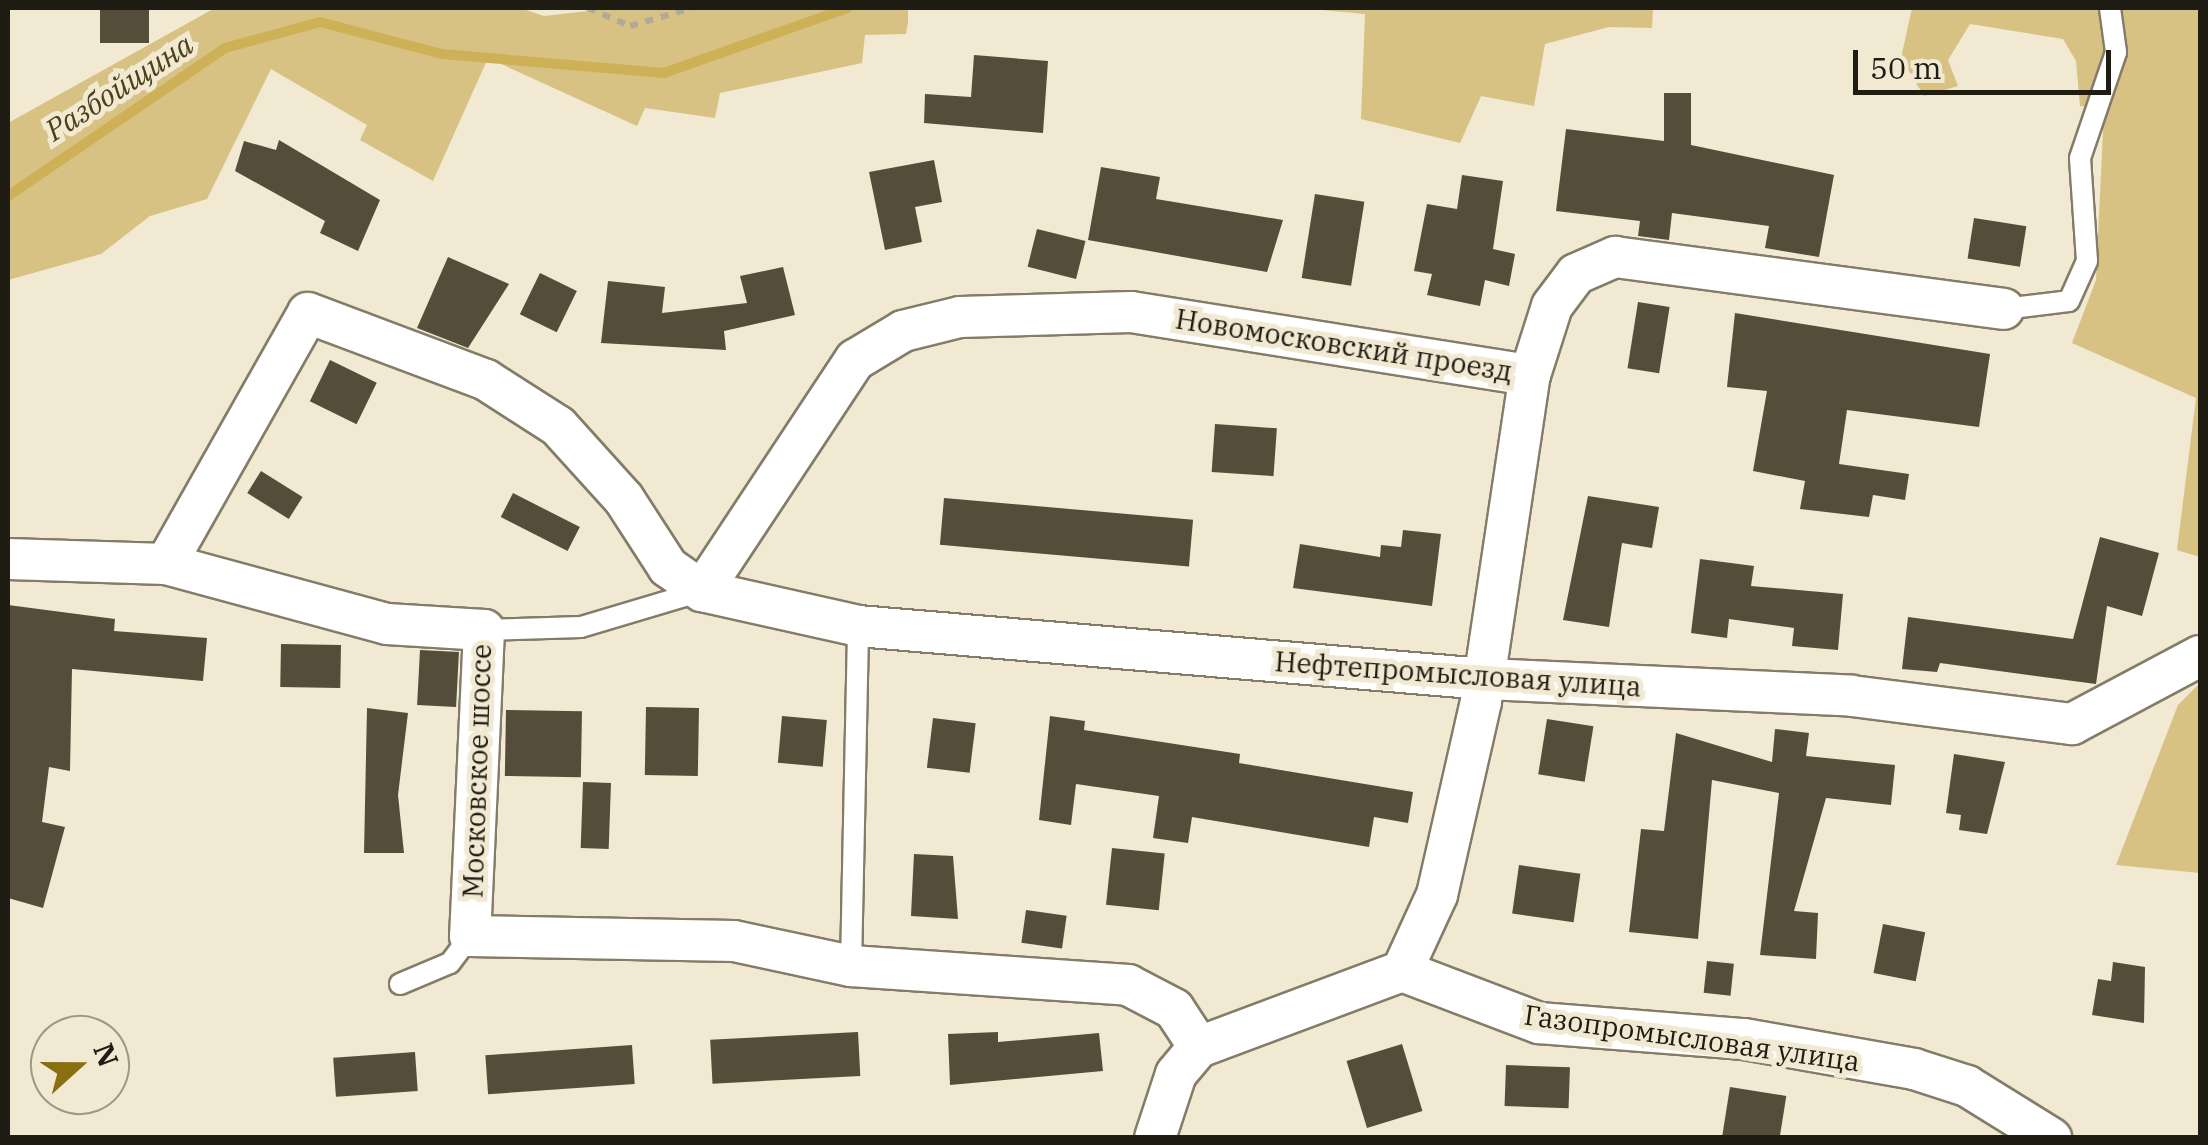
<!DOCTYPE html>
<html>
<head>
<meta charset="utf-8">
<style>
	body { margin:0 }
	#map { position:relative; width:2208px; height:1145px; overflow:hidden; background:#f1e9d2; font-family:"IBM Plex Serif",serif }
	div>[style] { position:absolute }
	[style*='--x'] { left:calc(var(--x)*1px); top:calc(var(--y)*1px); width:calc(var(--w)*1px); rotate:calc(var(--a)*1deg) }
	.green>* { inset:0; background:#d7c283 }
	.stream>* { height:10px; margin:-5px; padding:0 5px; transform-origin:5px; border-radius:5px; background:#ceb157 }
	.building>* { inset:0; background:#544d3a; transform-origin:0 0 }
	.path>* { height:6px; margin-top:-3px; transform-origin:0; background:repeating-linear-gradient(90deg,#b1aa98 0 8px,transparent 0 16px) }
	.roads { filter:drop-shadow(2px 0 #847c68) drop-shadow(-2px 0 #847c68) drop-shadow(0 2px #847c68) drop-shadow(0 -2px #847c68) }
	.lane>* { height:20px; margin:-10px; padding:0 10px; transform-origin:10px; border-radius:10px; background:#fff }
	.street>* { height:40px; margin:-20px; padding:0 20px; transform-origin:20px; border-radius:20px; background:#fff }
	span { translate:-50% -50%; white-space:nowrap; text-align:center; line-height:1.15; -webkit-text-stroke:10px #f1e9d2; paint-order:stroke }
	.street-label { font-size:28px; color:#1f1c14 }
	.water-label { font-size:30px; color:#4d411a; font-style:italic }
	.frame { position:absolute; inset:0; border:10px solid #1f1c14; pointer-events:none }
	.north { position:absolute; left:30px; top:1015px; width:100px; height:100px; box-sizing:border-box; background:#f1e9d2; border:2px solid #9d9786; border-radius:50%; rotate:69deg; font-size:28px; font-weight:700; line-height:40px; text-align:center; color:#1f1c14 }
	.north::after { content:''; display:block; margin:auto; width:35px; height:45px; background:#8a6f10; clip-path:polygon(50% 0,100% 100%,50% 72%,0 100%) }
	.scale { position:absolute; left:1853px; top:50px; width:258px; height:45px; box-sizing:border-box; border:5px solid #1f1c14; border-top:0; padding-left:12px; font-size:30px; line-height:35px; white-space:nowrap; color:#1f1c14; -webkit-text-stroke:8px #f1e9d2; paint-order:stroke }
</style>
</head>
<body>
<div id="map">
	<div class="green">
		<i style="clip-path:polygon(215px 8px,520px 8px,544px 16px,614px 8px,908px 8px,908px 22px,906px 34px,865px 35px,862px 63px,720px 93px,715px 118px,645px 108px,637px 126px,488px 58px,433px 181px,360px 140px,367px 125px,271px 69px,207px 199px,150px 216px,101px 254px,8px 280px,8px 123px)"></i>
		<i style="clip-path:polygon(1300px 8px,1653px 8px,1652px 28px,1609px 27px,1545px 44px,1534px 106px,1481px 96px,1460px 143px,1361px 119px,1365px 14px)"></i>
		<i style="clip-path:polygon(1912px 8px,2200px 8px,2200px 557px,2177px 550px,2196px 398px,2072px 343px,2096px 280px,2104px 109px,2080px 106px,2076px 61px,2063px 39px,1970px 24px,1948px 60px,1958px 86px,1924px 96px,1901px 58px)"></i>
		<i style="clip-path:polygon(2200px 683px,2200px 873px,2116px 865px,2178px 705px)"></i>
	</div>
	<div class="stream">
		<i style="--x:8;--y:196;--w:263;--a:-34.3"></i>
		<i style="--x:225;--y:48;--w:98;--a:-15.3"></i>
		<i style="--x:320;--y:22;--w:126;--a:14.7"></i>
		<i style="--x:442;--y:54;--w:223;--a:4.9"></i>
		<i style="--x:664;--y:73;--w:195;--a:-19.5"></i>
	</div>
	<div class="building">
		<i style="left:100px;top:8px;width:49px;height:35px"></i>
		<i style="clip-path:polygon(974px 55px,1048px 61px,1043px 133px,924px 123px,925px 94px,971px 97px)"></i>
		<i style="clip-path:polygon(1664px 93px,1691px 93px,1691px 145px,1834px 175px,1819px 257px,1765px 248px,1769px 226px,1672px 213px,1669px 240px,1638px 236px,1640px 221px,1556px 211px,1566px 129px,1664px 141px)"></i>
		<i style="clip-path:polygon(279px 140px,380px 200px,358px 251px,320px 233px,325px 221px,235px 171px,244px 141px,276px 150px)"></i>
		<i style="clip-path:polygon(934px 160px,942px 202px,915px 207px,922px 242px,885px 250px,869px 172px)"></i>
		<i style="clip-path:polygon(1101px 167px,1160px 177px,1156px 199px,1283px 220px,1267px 272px,1088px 240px)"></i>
		<i style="clip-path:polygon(1462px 175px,1503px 181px,1493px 249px,1515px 254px,1509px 286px,1485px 280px,1480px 306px,1427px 295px,1432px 274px,1414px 271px,1427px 204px,1457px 209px)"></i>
		<i style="left:1315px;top:194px;width:50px;height:85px;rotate:9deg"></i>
		<i style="left:1974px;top:218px;width:53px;height:41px;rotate:9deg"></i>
		<i style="left:1037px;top:229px;width:50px;height:39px;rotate:14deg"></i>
		<i style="clip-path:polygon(448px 257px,509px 284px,468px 348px,417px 328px)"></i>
		<i style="clip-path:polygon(783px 267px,795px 315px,724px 331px,726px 350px,601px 343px,608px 281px,665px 287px,662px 313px,747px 303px,740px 276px)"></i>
		<i style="left:540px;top:273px;width:41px;height:46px;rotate:26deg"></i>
		<i style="left:1638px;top:302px;width:32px;height:67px;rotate:9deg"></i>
		<i style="clip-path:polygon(1735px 313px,1990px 354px,1979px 427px,1847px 410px,1839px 464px,1909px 474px,1905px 500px,1873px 495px,1869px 517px,1800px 509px,1805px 481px,1753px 471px,1767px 391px,1727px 387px)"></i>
		<i style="left:330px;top:360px;width:52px;height:46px;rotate:26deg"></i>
		<i style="left:1215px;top:424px;width:62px;height:48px;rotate:4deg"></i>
		<i style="left:261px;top:471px;width:49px;height:26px;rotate:32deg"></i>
		<i style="left:513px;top:493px;width:75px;height:27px;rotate:27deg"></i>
		<i style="clip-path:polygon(1588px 496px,1659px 507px,1652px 548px,1622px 543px,1609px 627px,1563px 620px)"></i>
		<i style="left:944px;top:498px;width:250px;height:47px;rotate:5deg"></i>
		<i style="clip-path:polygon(1403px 530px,1441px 534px,1432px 606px,1293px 588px,1300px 544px,1380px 557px,1381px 545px,1401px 547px)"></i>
		<i style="clip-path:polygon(2100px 537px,2159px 553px,2142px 616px,2107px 606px,2096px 684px,1940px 663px,1937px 672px,1902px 669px,1908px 617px,2073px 639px)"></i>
		<i style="clip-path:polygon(1700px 559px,1754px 566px,1751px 586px,1843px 594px,1838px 650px,1792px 646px,1794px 628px,1729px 619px,1727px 638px,1691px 633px)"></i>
		<i style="clip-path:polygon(8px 605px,115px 619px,114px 631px,207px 638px,203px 681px,72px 669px,70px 771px,49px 767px,42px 822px,65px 827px,43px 908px,8px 898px)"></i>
		<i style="left:281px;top:644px;width:60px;height:43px;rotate:1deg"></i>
		<i style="left:420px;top:650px;width:39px;height:55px;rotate:3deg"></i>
		<i style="left:646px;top:707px;width:53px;height:68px;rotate:1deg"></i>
		<i style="clip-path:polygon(367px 708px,408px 713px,398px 795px,404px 853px,364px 853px)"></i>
		<i style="left:506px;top:710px;width:76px;height:66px;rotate:1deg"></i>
		<i style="left:782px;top:716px;width:45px;height:47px;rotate:5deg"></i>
		<i style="clip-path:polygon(1050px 716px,1085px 721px,1084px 730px,1240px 754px,1239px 763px,1413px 792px,1408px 823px,1374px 817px,1369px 847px,1192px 817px,1188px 843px,1153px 838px,1159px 796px,1076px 784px,1071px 825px,1039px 820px)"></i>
		<i style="left:933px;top:718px;width:43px;height:50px;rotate:7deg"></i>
		<i style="left:1547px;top:719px;width:47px;height:56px;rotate:9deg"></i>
		<i style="clip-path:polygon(1775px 729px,1809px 733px,1806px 756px,1895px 765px,1891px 805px,1826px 798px,1794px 911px,1818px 913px,1816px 959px,1760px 955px,1779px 793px,1712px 780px,1698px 939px,1629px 932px,1641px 829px,1664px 831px,1676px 733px,1772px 762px)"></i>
		<i style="clip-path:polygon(1954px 754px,2005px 762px,1987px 834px,1959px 830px,1961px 815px,1946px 813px)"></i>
		<i style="left:583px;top:782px;width:28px;height:66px;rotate:2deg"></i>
		<i style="left:1112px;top:848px;width:53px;height:57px;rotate:6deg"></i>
		<i style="clip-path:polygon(914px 854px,953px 856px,958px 919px,911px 916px)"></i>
		<i style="left:1519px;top:865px;width:62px;height:49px;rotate:8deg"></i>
		<i style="left:1026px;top:910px;width:41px;height:33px;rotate:8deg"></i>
		<i style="left:1883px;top:924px;width:43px;height:50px;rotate:11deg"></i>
		<i style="left:1707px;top:961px;width:27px;height:32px;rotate:6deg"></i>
		<i style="clip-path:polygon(2113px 962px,2145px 967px,2144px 1023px,2092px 1015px,2098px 979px,2111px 981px)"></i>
		<i style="left:858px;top:1032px;width:44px;height:148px;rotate:87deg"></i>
		<i style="clip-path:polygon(998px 1032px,998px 1042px,1099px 1033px,1103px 1071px,950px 1085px,948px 1034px)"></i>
		<i style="left:1402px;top:1044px;width:70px;height:58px;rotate:73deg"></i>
		<i style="left:632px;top:1045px;width:39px;height:147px;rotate:86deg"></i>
		<i style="left:415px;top:1052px;width:39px;height:82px;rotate:86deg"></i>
		<i style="left:1506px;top:1065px;width:64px;height:41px;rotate:2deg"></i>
		<i style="left:1730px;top:1087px;width:57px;height:49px;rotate:9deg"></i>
	</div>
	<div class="path">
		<i style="--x:588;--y:8;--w:46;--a:23.2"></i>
		<i style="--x:630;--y:26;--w:65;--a:-16.2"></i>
	</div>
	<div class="roads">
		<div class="lane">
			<i style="--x:2004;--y:309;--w:65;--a:-7"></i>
			<i style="--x:2069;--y:301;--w:44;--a:-65.8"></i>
			<i style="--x:2087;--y:261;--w:103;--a:-93.9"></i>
			<i style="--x:2080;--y:158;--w:112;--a:-71.2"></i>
			<i style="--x:2116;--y:52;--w:44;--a:-97.8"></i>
			<i style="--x:484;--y:630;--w:97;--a:-1.8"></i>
			<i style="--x:581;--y:627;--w:126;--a:-16.6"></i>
			<i style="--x:851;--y:966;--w:340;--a:-88.8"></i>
			<i style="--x:400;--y:984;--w:54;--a:-22.8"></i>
			<i style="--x:450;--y:963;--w:34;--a:-53"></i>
		</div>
		<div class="street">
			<i style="--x:8;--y:559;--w:158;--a:1.8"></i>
			<i style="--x:166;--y:564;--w:229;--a:15.2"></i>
			<i style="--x:387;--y:624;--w:97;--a:3.5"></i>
			<i style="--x:484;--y:630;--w:306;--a:92.6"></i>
			<i style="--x:470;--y:936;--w:264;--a:1.1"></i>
			<i style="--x:734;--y:941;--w:120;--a:12.1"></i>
			<i style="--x:851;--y:966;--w:278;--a:3.9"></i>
			<i style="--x:1128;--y:985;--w:52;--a:27.6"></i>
			<i style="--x:1174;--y:1009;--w:45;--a:56.7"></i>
			<i style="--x:1199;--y:1047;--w:217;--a:-20.5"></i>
			<i style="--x:1402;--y:971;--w:147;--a:20.8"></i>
			<i style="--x:1539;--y:1023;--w:206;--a:4.5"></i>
			<i style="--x:1744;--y:1039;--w:173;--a:10"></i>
			<i style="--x:1914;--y:1069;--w:56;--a:17.8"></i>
			<i style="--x:1967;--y:1086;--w:99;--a:31.8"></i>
			<i style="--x:166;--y:564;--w:288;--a:-60.5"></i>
			<i style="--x:308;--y:313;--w:190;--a:20.6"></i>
			<i style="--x:486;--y:380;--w:85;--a:32.6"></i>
			<i style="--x:558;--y:426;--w:98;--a:47.9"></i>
			<i style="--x:624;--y:499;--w:81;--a:57.1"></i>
			<i style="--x:668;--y:567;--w:42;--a:35.2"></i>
			<i style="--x:702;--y:591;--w:160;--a:12.6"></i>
			<i style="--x:858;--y:626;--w:628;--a:4.84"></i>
			<i style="--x:1484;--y:679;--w:368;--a:2.6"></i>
			<i style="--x:1852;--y:696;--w:222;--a:7.3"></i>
			<i style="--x:2072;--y:724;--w:145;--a:-28"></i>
			<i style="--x:702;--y:591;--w:277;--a:-56.5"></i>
			<i style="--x:855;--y:360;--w:56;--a:-31.1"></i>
			<i style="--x:903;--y:331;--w:59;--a:-13.8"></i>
			<i style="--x:960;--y:317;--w:171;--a:-1.7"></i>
			<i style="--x:1131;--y:312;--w:404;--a:9"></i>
			<i style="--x:1530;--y:375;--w:72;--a:-72.3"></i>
			<i style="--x:1552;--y:306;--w:40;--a:-53"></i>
			<i style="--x:1576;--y:274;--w:43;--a:-23.6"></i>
			<i style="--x:1615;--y:257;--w:392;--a:7.6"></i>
			<i style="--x:1402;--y:971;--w:84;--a:-65.3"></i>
			<i style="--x:1437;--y:895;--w:199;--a:-77.2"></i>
			<i style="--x:1481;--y:701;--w:330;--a:-81.5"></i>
			<i style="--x:1155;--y:1138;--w:67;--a:-71.8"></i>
			<i style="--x:1176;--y:1074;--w:35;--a:-50"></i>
		</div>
	</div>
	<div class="street-label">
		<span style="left:1344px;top:345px;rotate:9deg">Новомосковский проезд</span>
		<span style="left:1458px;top:674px;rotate:4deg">Нефтепромысловая улица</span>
		<span style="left:477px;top:771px;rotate:-88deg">Московское шоссе</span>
		<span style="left:1692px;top:1038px;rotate:8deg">Газопромысловая улица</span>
	</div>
	<div class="water-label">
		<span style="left:119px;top:87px;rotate:-33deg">Разбойщина</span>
	</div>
	<div class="frame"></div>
	<div class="north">N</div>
	<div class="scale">50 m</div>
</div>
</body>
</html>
